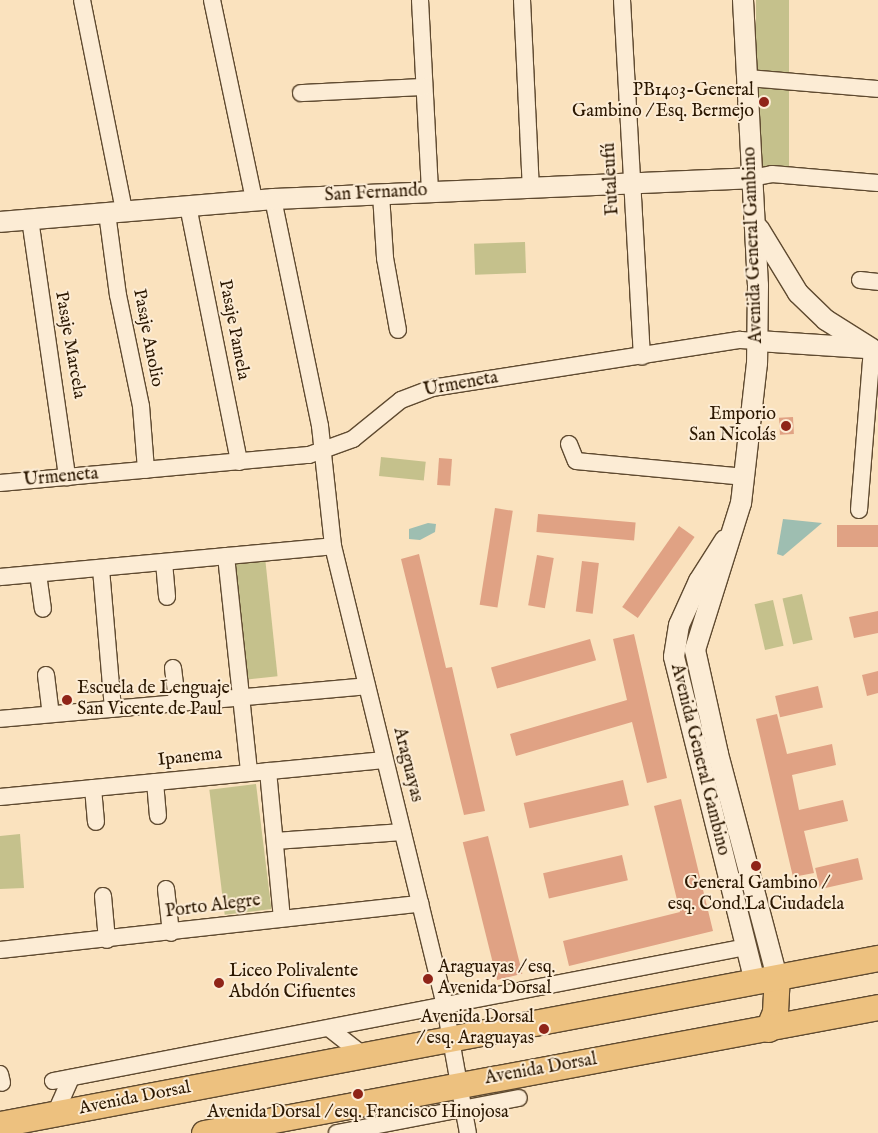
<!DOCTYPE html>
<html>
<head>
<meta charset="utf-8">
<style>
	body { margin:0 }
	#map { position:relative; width:878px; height:1133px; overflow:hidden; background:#fae2be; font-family:"IM FELL English",serif }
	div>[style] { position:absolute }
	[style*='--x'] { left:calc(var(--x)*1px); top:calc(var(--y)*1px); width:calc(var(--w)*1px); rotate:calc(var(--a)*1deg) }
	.green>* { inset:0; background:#c5c18c; transform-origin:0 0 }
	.water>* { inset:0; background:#9ebeb1 }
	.building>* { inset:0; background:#e0a284; transform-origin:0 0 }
	.roads { filter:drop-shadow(1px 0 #5f4a30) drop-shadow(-1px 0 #5f4a30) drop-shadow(0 1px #5f4a30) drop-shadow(0 -1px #5f4a30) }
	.minor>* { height:16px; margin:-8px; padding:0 8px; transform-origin:8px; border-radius:8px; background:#fcecd5 }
	.tertiary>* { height:20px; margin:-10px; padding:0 10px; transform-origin:10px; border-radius:10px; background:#fcecd5 }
	.primary>* { height:25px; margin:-12.5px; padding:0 12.5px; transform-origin:12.5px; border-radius:12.5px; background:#edc17f }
	.dots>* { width:14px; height:14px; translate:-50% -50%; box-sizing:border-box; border:2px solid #fcecd5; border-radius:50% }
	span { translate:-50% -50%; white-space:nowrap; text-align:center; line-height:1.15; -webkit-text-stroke:4px #fcecd5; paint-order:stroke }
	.poi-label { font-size:18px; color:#2b1700 }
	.right { translate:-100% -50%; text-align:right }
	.left { translate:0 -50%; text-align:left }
	.street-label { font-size:18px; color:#2b1700 }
</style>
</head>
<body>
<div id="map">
	<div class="green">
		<i style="left:756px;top:0;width:33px;height:167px"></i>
		<i style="left:525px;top:242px;width:31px;height:51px;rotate:88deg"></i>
		<i style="left:381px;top:457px;width:45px;height:19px;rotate:6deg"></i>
		<i style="left:265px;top:557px;width:120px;height:30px;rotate:84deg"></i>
		<i style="left:802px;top:594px;width:47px;height:20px;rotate:77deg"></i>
		<i style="left:773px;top:600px;width:47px;height:19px;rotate:77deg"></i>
		<i style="left:256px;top:784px;width:126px;height:47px;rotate:83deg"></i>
		<i style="clip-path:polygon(20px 834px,24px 888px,0 889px,0 836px)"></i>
	</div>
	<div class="water">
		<i style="clip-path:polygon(783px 519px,822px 523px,783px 556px,777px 554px)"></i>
		<i style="clip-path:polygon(428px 523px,436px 524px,435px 532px,420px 540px,409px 539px,409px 529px)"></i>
	</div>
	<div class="building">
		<i style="left:793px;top:417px;width:17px;height:14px;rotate:87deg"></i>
		<i style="left:439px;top:458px;width:13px;height:27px;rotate:4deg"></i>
		<i style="left:495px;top:508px;width:18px;height:98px;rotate:9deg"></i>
		<i style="left:538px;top:514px;width:98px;height:18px;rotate:5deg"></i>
		<i style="left:878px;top:525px;width:22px;height:41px;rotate:90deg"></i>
		<i style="left:679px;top:526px;width:19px;height:99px;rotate:35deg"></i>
		<i style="clip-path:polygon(419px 554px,446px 668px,452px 667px,485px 811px,464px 815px,401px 559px)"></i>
		<i style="left:537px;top:555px;width:17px;height:51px;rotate:10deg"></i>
		<i style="left:582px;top:561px;width:17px;height:51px;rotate:7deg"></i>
		<i style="clip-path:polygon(878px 611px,878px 633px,854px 638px,849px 617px)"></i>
		<i style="clip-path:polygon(634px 634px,667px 778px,647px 783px,632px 722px,516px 756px,510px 734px,627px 700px,613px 639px)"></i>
		<i style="left:590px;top:639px;width:22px;height:103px;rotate:74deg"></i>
		<i style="clip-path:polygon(878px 671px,878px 693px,867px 696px,862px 675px)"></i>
		<i style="left:818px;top:686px;width:22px;height:44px;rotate:77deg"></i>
		<i style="clip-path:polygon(777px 714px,787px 754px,832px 744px,836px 765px,792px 775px,799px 810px,843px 800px,848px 821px,804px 831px,814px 873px,793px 877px,756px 719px)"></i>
		<i style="left:623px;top:780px;width:26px;height:102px;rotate:77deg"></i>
		<i style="clip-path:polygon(681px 799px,713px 931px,569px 966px,563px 941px,680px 912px,654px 806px)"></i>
		<i style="left:488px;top:836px;width:142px;height:26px;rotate:76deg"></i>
		<i style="left:622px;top:855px;width:26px;height:81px;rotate:77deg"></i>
		<i style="left:858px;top:858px;width:22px;height:44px;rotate:77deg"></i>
	</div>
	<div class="roads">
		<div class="minor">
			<i style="--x:82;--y:0;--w:215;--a:78.7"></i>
			<i style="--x:212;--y:0;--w:204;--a:78.1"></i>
			<i style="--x:420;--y:0;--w:192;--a:87"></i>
			<i style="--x:522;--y:0;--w:188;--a:87.3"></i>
			<i style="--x:622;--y:0;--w:357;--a:86.8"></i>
			<i style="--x:747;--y:78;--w:131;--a:4.8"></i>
			<i style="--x:301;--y:93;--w:123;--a:-2.8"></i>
			<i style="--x:752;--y:178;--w:20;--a:-11"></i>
			<i style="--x:772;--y:174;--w:106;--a:4.9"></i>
			<i style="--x:381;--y:194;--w:64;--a:86.4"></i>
			<i style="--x:385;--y:258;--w:73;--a:79.8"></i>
			<i style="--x:273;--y:199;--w:232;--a:78.3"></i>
			<i style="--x:320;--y:426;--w:121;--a:83.8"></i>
			<i style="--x:333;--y:546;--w:474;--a:76.3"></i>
			<i style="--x:445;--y:1007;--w:128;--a:79.7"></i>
			<i style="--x:188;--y:206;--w:261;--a:78.7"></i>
			<i style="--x:107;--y:213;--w:83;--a:82.4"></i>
			<i style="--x:118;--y:295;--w:113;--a:78.3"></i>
			<i style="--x:141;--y:406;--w:64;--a:85.5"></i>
			<i style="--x:30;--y:219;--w:261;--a:81.8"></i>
			<i style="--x:860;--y:280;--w:18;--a:6"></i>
			<i style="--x:569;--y:444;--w:18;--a:68"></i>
			<i style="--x:576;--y:461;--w:170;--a:5.4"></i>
			<i style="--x:0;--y:483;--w:310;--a:-5.2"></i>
			<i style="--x:309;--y:455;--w:47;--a:-20"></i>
			<i style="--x:353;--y:439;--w:62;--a:-39.1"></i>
			<i style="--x:401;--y:400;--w:33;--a:-21"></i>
			<i style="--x:432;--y:388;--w:312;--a:-8.9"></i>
			<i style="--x:740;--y:340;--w:18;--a:3"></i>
			<i style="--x:859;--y:510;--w:162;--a:-85.4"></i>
			<i style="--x:226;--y:556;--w:218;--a:83.9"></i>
			<i style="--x:164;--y:562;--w:35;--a:85"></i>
			<i style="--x:101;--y:569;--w:140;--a:85.1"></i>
			<i style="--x:38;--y:574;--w:35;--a:82"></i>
			<i style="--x:0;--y:577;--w:334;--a:-5.3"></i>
			<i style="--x:173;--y:668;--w:35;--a:83"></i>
			<i style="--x:46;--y:675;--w:39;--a:83"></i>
			<i style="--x:0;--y:719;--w:368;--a:-5.1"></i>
			<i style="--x:268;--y:771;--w:148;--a:84.6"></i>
			<i style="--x:155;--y:782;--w:34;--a:85"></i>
			<i style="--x:93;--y:788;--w:34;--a:85"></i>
			<i style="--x:0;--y:797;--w:386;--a:-5.5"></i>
			<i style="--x:275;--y:841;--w:128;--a:-4"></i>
			<i style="--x:166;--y:889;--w:44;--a:83.5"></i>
			<i style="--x:103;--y:896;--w:44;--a:84.8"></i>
			<i style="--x:0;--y:950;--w:423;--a:-6.3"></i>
			<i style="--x:330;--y:1029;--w:42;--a:38.2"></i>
			<i style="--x:0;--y:1074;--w:9;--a:77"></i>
			<i style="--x:53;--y:1081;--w:706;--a:-10.94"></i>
			<i style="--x:55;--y:1114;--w:39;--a:-66"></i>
			<i style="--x:337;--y:1133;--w:185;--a:-10.9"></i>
		</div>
		<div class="tertiary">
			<i style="--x:743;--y:0;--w:285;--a:87"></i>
			<i style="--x:758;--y:285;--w:78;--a:90.7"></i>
			<i style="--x:757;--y:363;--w:141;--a:96.5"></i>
			<i style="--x:741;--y:503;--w:154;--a:107.4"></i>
			<i style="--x:695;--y:650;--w:107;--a:77.5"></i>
			<i style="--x:718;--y:754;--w:232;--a:75.2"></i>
			<i style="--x:0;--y:222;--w:274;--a:-4.8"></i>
			<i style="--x:273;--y:199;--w:479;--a:-2.5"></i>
			<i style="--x:759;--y:229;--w:75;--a:58.6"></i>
			<i style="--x:798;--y:293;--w:39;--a:44"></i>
			<i style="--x:826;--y:320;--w:54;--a:32.2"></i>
			<i style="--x:758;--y:341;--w:108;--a:3.7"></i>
			<i style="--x:725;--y:540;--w:49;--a:122.4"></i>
			<i style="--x:699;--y:581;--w:48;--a:114.4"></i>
			<i style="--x:679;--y:625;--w:32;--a:99"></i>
			<i style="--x:674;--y:657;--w:336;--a:76"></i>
		</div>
		<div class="primary">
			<i style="--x:768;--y:1029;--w:18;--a:-68"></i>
			<i style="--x:775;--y:1012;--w:34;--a:-87"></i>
			<i style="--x:0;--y:1124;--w:894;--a:-10.71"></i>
			<i style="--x:204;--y:1133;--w:686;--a:-10.59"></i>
		</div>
	</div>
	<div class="dots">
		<i style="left:764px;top:102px;background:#8f2418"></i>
		<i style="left:786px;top:426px;background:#8f2418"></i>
		<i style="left:67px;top:700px;background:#8f2418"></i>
		<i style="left:756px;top:866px;background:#8f2418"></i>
		<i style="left:428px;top:979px;background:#8f2418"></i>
		<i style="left:219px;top:983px;background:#8f2418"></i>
		<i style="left:544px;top:1029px;background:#8f2418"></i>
		<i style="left:358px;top:1094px;background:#8f2418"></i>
	</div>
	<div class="poi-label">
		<span class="right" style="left:754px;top:102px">PB1403-General<br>Gambino / Esq. Bermejo</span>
		<span class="right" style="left:776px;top:426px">Emporio<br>San Nicolás</span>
		<span class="left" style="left:77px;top:700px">Escuela de Lenguaje<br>San Vicente de Paul</span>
		<span style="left:756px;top:895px">General Gambino /<br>esq. Cond.La Ciudadela</span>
		<span class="left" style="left:438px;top:979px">Araguayas / esq.<br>Avenida Dorsal</span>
		<span class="left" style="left:229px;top:983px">Liceo Polivalente<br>Abdón Cifuentes</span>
		<span class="right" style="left:534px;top:1029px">Avenida Dorsal<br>/ esq. Araguayas</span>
		<span style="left:358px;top:1113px">Avenida Dorsal / esq. Francisco Hinojosa</span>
	</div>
	<div class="street-label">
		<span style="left:612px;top:179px;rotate:-93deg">Futaleufú</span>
		<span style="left:376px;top:194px;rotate:-3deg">San Fernando</span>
		<span style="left:754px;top:245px;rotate:-92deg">Avenida General Gambino</span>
		<span style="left:233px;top:330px;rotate:79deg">Pasaje Pamela</span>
		<span style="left:147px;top:338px;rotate:79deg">Pasaje Anolio</span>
		<span style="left:69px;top:345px;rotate:80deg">Pasaje Marcela</span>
		<span style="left:461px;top:385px;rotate:-10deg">Urmeneta</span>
		<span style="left:61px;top:478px;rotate:-5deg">Urmeneta</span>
		<span style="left:190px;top:758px;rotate:-6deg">Ipanema</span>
		<span style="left:699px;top:760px;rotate:76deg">Avenida General Gambino</span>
		<span style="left:407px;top:765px;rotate:76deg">Araguayas</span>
		<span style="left:213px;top:907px;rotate:-7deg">Porto Alegre</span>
		<span style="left:541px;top:1070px;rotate:-10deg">Avenida Dorsal</span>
		<span style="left:135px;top:1099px;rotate:-11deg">Avenida Dorsal</span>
	</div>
</div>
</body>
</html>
